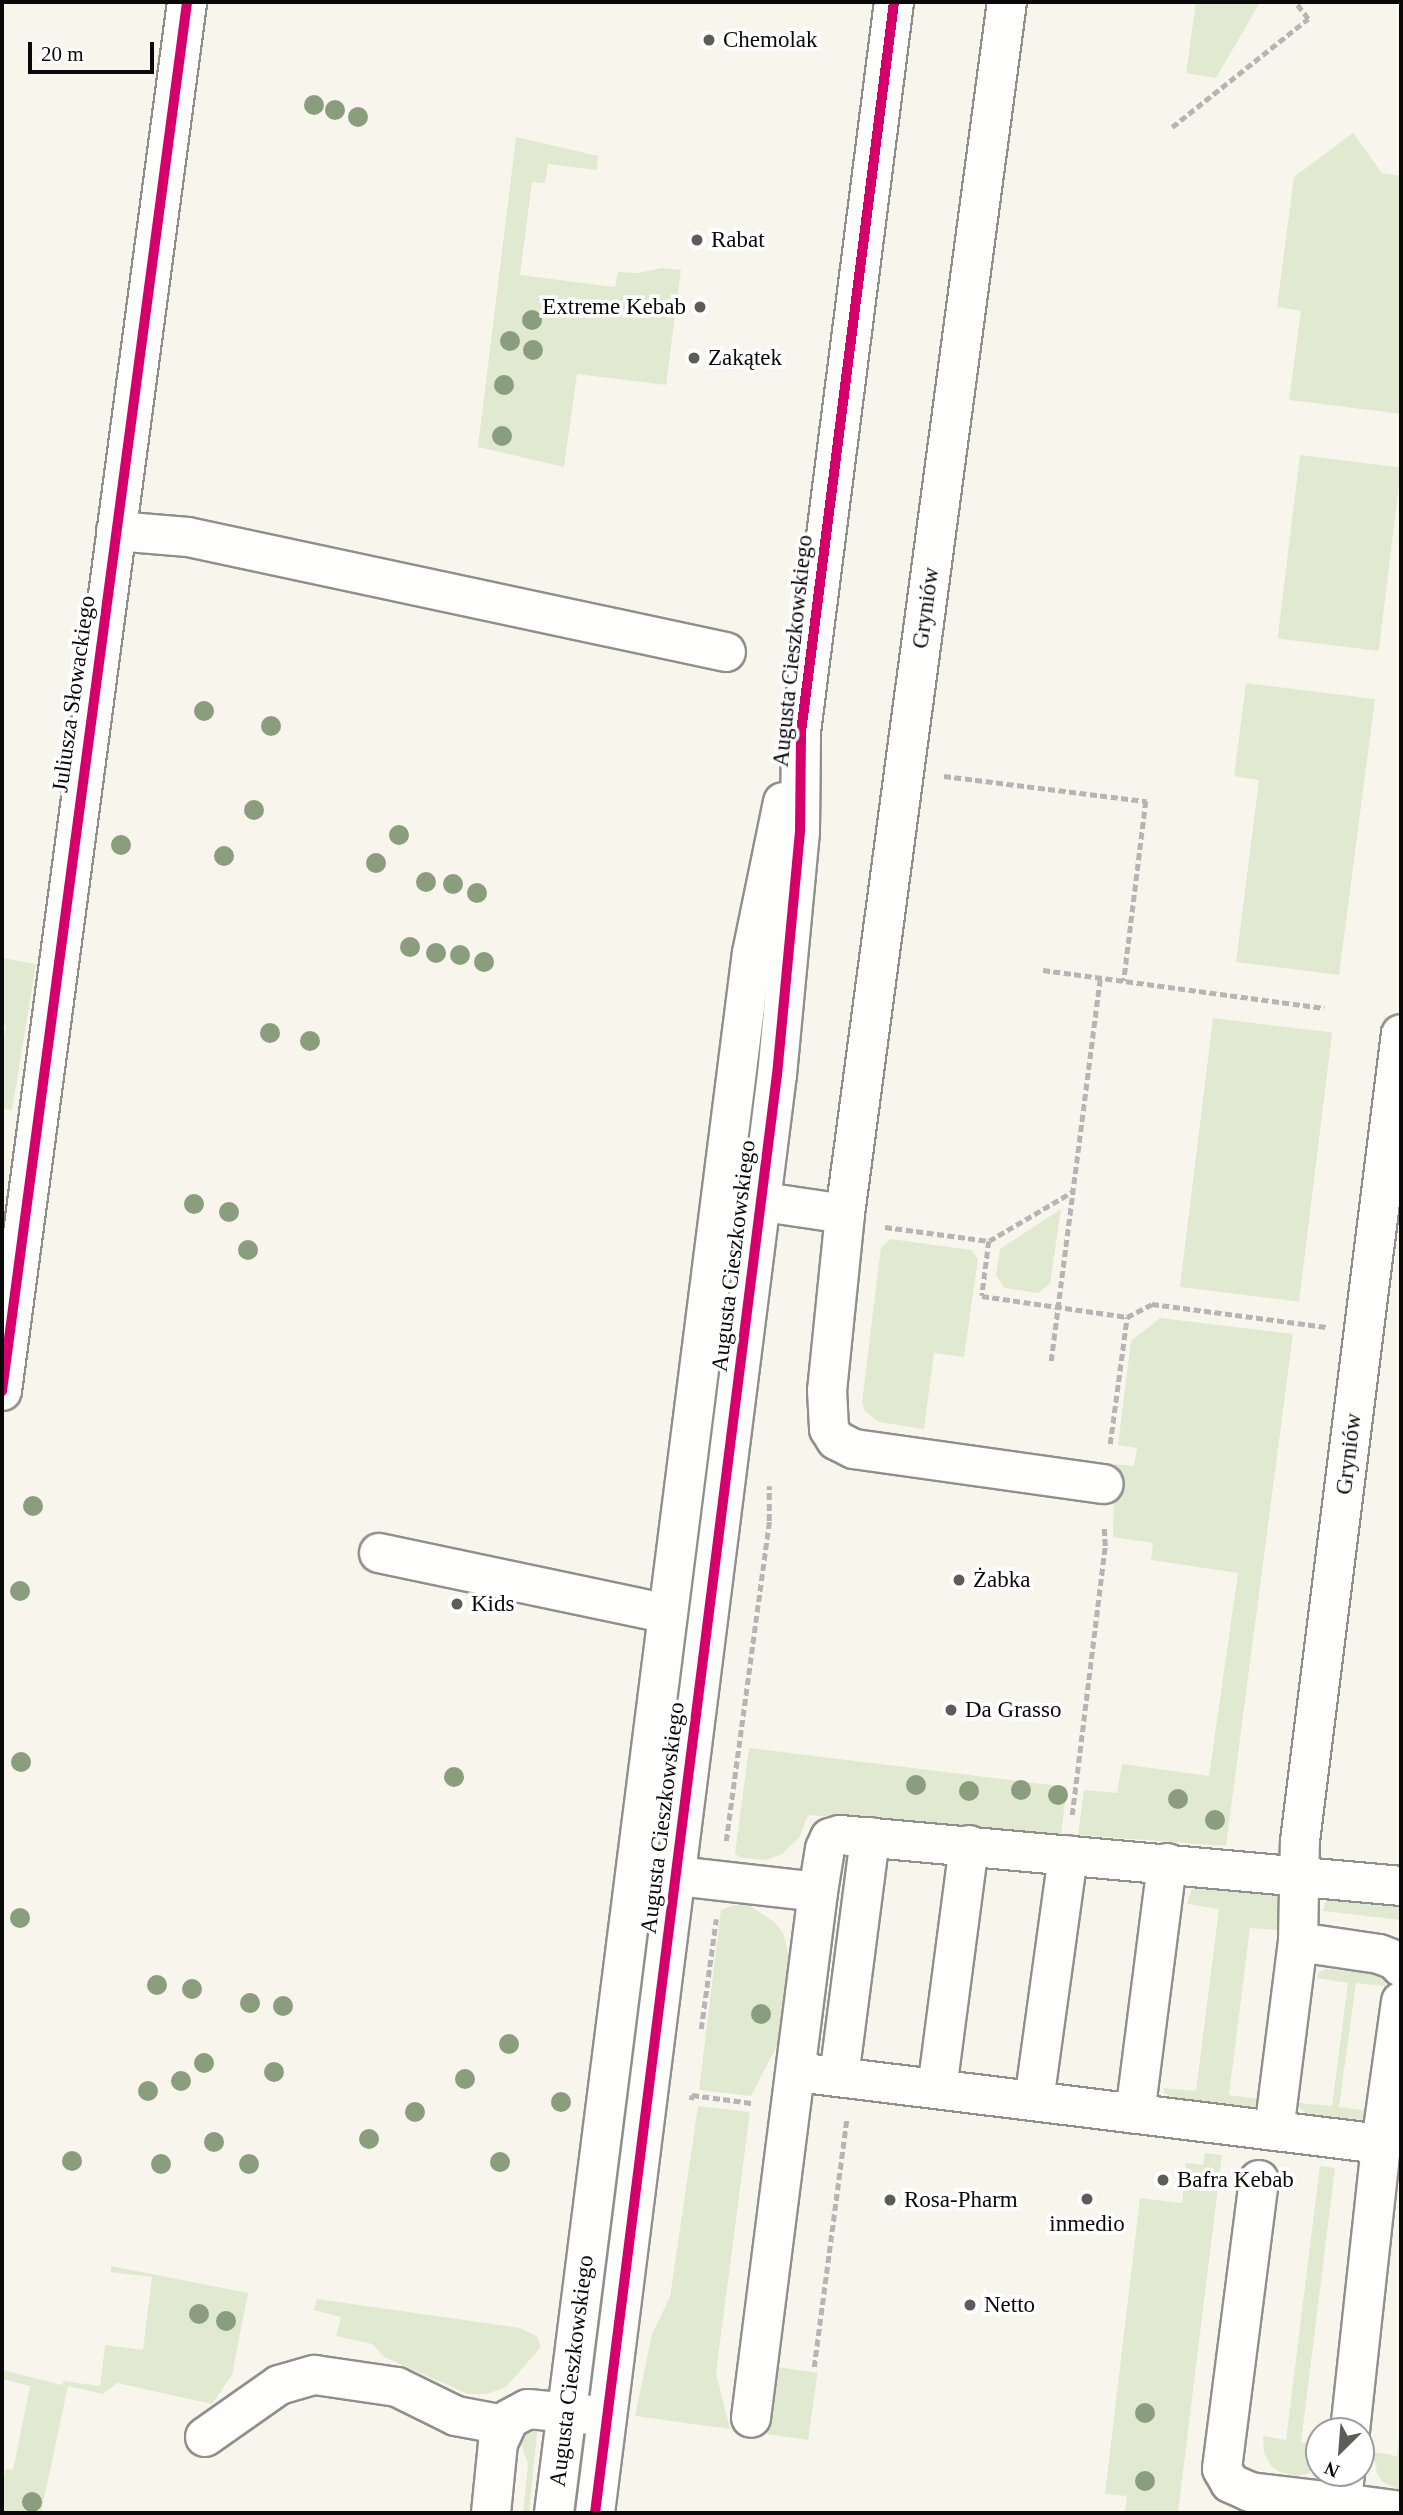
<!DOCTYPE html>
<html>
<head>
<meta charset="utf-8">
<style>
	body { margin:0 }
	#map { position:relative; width:1403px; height:2515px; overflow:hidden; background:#f8f5ed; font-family:Georgia,serif }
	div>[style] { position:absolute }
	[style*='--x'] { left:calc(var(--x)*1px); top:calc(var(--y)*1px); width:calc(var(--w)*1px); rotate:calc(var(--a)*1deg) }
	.green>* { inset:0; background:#e1ead0; transform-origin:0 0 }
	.path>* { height:4.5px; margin-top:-2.25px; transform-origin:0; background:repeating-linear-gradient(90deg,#b6b5b4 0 7px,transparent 0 10.5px) }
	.roads { filter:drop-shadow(2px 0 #918f8c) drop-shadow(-2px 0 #918f8c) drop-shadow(0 2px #918f8c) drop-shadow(0 -2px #918f8c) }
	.minor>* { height:38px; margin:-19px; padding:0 19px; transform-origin:19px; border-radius:19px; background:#fefefc }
	.cycleway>* { height:10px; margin:-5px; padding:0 5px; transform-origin:5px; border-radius:5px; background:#d6006c }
	.trees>* { width:20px; height:20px; margin:-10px; border-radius:50%; background:#8a9e7e }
	.dots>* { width:19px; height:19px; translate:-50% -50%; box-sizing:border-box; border:4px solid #fff; border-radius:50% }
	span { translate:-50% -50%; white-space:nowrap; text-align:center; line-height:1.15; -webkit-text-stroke:7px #fff; paint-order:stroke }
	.poi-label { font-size:23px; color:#090909 }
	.left { translate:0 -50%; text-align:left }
	.right { translate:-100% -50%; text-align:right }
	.street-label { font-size:23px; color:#090909 }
	.frame { position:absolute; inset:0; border:4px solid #090909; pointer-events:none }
	.north { position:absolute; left:1305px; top:2417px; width:70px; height:70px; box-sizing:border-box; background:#fff; border:2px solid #9d9d9d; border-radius:50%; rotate:205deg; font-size:19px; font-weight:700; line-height:28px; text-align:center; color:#090909 }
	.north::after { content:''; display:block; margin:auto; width:24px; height:32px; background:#5d5c59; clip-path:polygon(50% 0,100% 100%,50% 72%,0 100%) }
	.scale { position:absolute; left:28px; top:42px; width:126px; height:32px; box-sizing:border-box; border:4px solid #090909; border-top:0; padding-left:9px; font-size:21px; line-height:24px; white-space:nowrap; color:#090909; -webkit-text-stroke:5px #fff; paint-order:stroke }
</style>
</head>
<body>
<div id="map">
	<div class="green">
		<i style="clip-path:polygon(1196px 2px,1260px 2px,1216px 78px,1186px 73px)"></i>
		<i style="clip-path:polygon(1353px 133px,1382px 173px,1401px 176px,1401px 414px,1289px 400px,1301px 311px,1277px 307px,1294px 177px)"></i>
		<i style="clip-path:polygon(516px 137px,598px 156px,597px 170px,548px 164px,545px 183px,532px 182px,520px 275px,615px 287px,618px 272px,638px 273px,662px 268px,681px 270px,666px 385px,577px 374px,564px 467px,478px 447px)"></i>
		<i style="left:1300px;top:455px;width:102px;height:185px;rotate:7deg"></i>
		<i style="clip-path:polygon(1246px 683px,1375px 699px,1339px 975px,1236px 962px,1259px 780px,1234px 776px)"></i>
		<i style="clip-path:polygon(2px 958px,36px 964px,12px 1110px,2px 1108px,2px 1050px,6px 1026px,2px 1025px)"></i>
		<i style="left:1213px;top:1018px;width:120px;height:271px;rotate:7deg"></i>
		<i style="clip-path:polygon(1061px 1209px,1050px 1284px,1038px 1293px,1004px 1288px,996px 1275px,1000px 1249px)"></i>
		<i style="clip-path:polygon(891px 1239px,971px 1250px,978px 1259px,964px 1357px,934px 1353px,924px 1429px,879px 1422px,865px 1411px,862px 1402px,881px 1247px)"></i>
		<i style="clip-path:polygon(1160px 1318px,1293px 1334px,1226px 1846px,1078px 1835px,1084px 1790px,1117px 1793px,1122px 1764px,1209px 1776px,1238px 1573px,1151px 1560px,1153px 1543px,1113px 1537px,1115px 1464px,1134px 1466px,1137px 1448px,1118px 1445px,1131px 1341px)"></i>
		<i style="clip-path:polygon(749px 1748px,1067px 1787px,1061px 1834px,808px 1815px,799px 1838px,782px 1854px,766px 1860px,742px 1858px,735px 1854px)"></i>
		<i style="clip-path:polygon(1193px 1885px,1282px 1892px,1279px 1930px,1250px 1928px,1229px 2095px,1261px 2099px,1253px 2108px,1173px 2100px,1164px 2092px,1163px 2088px,1196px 2091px,1219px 1909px,1187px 1904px)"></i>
		<i style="clip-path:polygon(1327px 1898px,1401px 1898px,1401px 1920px,1323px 1911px)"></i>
		<i style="clip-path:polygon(734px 1905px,749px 1905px,774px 1922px,783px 1933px,790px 1960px,780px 2040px,751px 2096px,699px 2090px,721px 1910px)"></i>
		<i style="clip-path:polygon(1327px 1969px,1379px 1974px,1385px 1982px,1385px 1986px,1356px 1983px,1339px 2107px,1370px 2111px,1362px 2120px,1307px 2114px,1299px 2107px,1299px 2103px,1332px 2106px,1348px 1983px,1317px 1978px,1319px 1972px)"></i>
		<i style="clip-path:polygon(698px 2106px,750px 2112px,716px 2373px,730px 2429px,635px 2416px,652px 2334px,670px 2297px)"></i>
		<i style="clip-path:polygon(1205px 2153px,1222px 2155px,1178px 2513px,1125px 2513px,1127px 2496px,1105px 2494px,1140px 2198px,1182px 2203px,1186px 2163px,1203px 2165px)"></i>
		<i style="clip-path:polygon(1320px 2166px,1335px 2168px,1301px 2442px,1319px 2445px,1319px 2465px,1307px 2474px,1296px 2476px,1280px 2472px,1271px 2466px,1264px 2452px,1263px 2436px,1286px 2440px)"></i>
		<i style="clip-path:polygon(111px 2266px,248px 2293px,232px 2375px,212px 2404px,117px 2383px,103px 2394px,68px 2386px,41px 2513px,2px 2513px,2px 2474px,5px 2474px,6px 2469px,13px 2470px,30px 2386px,2px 2379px,2px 2370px,62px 2385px,64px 2381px,100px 2386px,105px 2345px,143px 2350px,152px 2277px,111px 2272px)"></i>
		<i style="clip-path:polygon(317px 2299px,520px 2328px,537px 2336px,541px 2347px,506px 2387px,487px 2394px,468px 2394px,384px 2357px,372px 2344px,336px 2336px,341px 2317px,314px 2310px)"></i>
		<i style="left:777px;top:2367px;width:41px;height:68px;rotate:8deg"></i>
		<i style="clip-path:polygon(1401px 2422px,1401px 2491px,1383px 2482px,1377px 2473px,1374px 2457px,1374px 2452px,1397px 2456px)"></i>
		<i style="clip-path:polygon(538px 2423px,529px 2513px,523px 2513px,528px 2464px,517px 2433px)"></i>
	</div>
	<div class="path">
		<i style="--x:1172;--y:127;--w:174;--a:-38.5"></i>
		<i style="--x:1308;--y:19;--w:21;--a:-127"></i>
		<i style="--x:944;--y:776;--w:204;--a:7.1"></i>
		<i style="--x:1146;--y:801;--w:181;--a:97"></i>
		<i style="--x:1043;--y:970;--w:284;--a:7.7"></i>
		<i style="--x:885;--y:1227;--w:105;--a:7.7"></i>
		<i style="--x:989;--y:1241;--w:96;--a:-30.6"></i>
		<i style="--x:989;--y:1241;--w:55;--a:97.3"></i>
		<i style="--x:982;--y:1296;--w:147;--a:8.2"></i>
		<i style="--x:1051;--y:1361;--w:387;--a:-82.7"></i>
		<i style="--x:1110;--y:1444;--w:128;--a:-82.4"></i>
		<i style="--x:1127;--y:1317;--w:28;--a:-27"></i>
		<i style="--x:1152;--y:1304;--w:176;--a:7.5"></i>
		<i style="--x:1072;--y:1815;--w:271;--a:-83"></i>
		<i style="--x:1105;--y:1546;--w:21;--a:-93"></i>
		<i style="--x:726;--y:1841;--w:323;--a:-82.3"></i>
		<i style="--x:769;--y:1521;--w:35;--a:-90"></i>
		<i style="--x:701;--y:2029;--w:111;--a:-82.2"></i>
		<i style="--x:691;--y:2100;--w:5;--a:-79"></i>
		<i style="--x:692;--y:2095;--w:60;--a:7.7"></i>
		<i style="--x:814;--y:2367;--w:251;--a:-82.5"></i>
	</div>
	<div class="roads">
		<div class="minor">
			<i style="--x:116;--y:531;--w:72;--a:4.8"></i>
			<i style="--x:188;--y:537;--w:550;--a:12.07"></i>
			<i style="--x:737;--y:1198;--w:109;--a:8.4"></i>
			<i style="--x:845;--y:1214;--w:177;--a:95.8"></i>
			<i style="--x:827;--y:1390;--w:39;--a:87"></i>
			<i style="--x:829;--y:1429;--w:13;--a:58"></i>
			<i style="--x:836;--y:1440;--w:20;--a:27"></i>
			<i style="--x:854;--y:1449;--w:252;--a:8"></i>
			<i style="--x:845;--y:1214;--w:1223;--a:-82.39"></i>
			<i style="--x:2;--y:1391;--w:1401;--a:-82.41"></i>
			<i style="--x:379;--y:1553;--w:295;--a:11.9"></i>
			<i style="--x:651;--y:1873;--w:168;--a:6.5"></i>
			<i style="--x:818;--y:1892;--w:530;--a:97.26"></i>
			<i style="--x:818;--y:1892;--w:44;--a:-80.8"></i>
			<i style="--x:825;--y:1849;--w:12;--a:-66"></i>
			<i style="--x:830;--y:1838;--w:10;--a:-17"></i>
			<i style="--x:840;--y:1835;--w:563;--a:5.19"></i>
			<i style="--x:1298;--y:1942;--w:82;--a:8.4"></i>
			<i style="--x:1379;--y:1954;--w:17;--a:21"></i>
			<i style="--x:1395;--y:1960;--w:9;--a:49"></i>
			<i style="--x:797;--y:2072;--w:588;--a:7.03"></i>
			<i style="--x:839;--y:2077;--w:242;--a:-82.6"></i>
			<i style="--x:937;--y:2089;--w:246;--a:-82.5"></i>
			<i style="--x:1034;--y:2101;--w:248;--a:-82.1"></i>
			<i style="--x:1135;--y:2114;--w:253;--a:-82.7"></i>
			<i style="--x:1274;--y:2131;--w:191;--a:-82.8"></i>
			<i style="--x:1298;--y:1942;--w:101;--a:-88.9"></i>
			<i style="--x:1300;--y:1841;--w:813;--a:-82.87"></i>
			<i style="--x:1259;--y:2180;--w:291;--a:97.3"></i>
			<i style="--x:1222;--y:2469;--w:16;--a:60"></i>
			<i style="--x:1230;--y:2483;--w:22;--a:24"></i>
			<i style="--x:1250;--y:2492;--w:93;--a:6.8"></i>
			<i style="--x:1350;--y:2431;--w:289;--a:-83.8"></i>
			<i style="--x:1381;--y:2144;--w:144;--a:-82"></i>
			<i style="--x:205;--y:2437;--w:90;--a:-35.1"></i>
			<i style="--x:279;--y:2385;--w:37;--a:-16"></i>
			<i style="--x:315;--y:2375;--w:83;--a:8.3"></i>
			<i style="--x:397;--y:2387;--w:66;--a:26.2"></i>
			<i style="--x:456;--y:2416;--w:49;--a:10.6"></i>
			<i style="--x:1345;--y:2473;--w:30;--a:96"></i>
			<i style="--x:1342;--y:2503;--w:60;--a:7.7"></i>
			<i style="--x:491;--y:2513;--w:70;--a:-84.3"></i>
			<i style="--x:498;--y:2443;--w:26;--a:-65"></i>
			<i style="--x:509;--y:2419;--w:21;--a:-28"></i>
			<i style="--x:528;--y:2409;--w:63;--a:5.4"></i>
			<i style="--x:554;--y:2513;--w:1573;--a:-82.77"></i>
			<i style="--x:752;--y:953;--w:154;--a:-78.4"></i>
			<i style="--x:595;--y:2513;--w:1449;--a:-82.79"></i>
			<i style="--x:777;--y:1075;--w:245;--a:-84.6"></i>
			<i style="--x:800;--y:831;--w:99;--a:-89.4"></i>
			<i style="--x:801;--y:732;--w:736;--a:-82.74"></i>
		</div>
	</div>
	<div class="cycleway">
		<i style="--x:2;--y:1391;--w:1401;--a:-82.41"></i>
		<i style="--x:595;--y:2513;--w:1449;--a:-82.79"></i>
		<i style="--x:777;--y:1075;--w:245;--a:-84.6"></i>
		<i style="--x:800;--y:831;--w:99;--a:-89.4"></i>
		<i style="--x:801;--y:732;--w:736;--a:-82.74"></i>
	</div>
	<div class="trees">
		<i style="left:314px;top:105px"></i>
		<i style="left:335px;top:110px"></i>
		<i style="left:358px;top:117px"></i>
		<i style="left:532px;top:320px"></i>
		<i style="left:510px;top:341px"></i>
		<i style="left:533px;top:350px"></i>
		<i style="left:504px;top:385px"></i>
		<i style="left:502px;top:436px"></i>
		<i style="left:204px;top:711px"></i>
		<i style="left:271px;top:726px"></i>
		<i style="left:254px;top:810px"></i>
		<i style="left:399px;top:835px"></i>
		<i style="left:121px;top:845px"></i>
		<i style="left:224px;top:856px"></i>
		<i style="left:376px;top:863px"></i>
		<i style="left:426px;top:882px"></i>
		<i style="left:453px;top:884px"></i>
		<i style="left:477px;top:893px"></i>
		<i style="left:410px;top:947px"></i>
		<i style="left:436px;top:953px"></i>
		<i style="left:460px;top:955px"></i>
		<i style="left:484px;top:962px"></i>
		<i style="left:270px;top:1033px"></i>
		<i style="left:310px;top:1041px"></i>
		<i style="left:194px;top:1204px"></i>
		<i style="left:229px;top:1212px"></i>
		<i style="left:248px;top:1250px"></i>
		<i style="left:33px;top:1506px"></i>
		<i style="left:20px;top:1591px"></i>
		<i style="left:21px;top:1762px"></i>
		<i style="left:454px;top:1777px"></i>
		<i style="left:916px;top:1785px"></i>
		<i style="left:1021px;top:1790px"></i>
		<i style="left:969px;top:1791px"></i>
		<i style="left:1058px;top:1795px"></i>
		<i style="left:1178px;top:1799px"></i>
		<i style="left:1215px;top:1820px"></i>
		<i style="left:20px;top:1918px"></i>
		<i style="left:157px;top:1985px"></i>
		<i style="left:192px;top:1989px"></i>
		<i style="left:250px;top:2003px"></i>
		<i style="left:283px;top:2006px"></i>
		<i style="left:761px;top:2014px"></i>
		<i style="left:509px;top:2044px"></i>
		<i style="left:204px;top:2063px"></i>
		<i style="left:274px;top:2072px"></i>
		<i style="left:465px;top:2079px"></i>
		<i style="left:181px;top:2081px"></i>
		<i style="left:148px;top:2091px"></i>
		<i style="left:561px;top:2102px"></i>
		<i style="left:415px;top:2112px"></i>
		<i style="left:369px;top:2139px"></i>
		<i style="left:214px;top:2142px"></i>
		<i style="left:72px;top:2161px"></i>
		<i style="left:500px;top:2162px"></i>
		<i style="left:161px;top:2164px"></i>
		<i style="left:249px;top:2164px"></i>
		<i style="left:199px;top:2314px"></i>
		<i style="left:226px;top:2321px"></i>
		<i style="left:1145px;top:2413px"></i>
		<i style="left:1145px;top:2481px"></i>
		<i style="left:32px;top:2502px"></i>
	</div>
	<div class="dots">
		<i style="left:709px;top:40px;background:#5d5c59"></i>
		<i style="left:697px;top:240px;background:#5d5c59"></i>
		<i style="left:700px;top:307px;background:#5d5c59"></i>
		<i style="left:694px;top:358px;background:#5d5c59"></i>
		<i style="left:959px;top:1580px;background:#5d5c59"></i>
		<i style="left:457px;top:1604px;background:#5d5c59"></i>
		<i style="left:951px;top:1710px;background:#5d5c59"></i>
		<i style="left:1163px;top:2180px;background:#5d5c59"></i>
		<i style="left:1087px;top:2199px;background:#5d5c59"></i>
		<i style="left:890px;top:2200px;background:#5d5c59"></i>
		<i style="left:970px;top:2305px;background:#5d5c59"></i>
	</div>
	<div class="poi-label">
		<span class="left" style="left:723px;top:40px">Chemolak</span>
		<span class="left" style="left:711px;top:240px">Rabat</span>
		<span class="right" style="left:686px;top:307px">Extreme Kebab</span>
		<span class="left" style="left:708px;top:358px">Zakątek</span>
		<span class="left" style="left:973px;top:1580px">Żabka</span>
		<span class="left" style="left:471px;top:1604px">Kids</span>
		<span class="left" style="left:965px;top:1710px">Da Grasso</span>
		<span class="left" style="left:1177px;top:2180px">Bafra Kebab</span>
		<span class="left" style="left:904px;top:2200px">Rosa-Pharm</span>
		<span style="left:1087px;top:2224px">inmedio</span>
		<span class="left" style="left:984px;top:2305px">Netto</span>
	</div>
	<div class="street-label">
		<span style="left:926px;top:608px;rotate:-82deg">Gryniów</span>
		<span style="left:793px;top:651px;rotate:-84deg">Augusta Cieszkowskiego</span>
		<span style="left:74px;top:694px;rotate:-82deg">Juliusza Słowackiego</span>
		<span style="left:734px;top:1256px;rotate:-83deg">Augusta Cieszkowskiego</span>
		<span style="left:1349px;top:1454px;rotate:-83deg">Gryniów</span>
		<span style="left:663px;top:1818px;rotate:-83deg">Augusta Cieszkowskiego</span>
		<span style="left:572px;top:2371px;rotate:-83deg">Augusta Cieszkowskiego</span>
	</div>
	<div class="frame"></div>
	<div class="north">N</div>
	<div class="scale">20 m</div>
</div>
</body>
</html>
